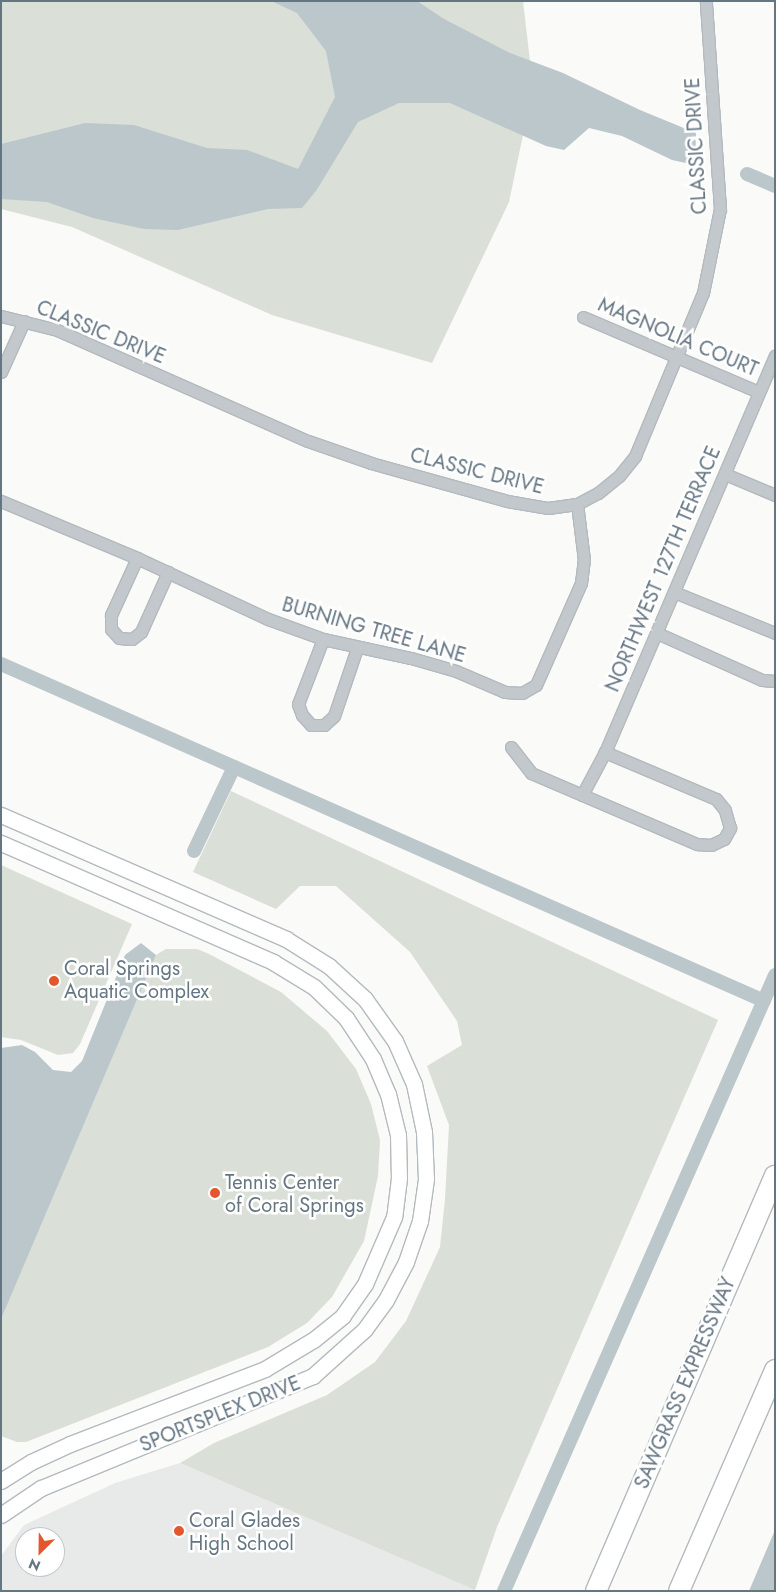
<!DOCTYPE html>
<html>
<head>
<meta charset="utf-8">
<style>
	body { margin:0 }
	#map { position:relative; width:776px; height:1592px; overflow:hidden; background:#fafaf8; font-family:Jost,sans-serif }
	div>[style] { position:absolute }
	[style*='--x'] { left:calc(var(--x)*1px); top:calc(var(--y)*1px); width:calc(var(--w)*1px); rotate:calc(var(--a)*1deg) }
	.built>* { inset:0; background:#e8e9e9 }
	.green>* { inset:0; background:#dadfd7 }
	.water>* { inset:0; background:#bbc7cb }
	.canal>* { height:14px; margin:-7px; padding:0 7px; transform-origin:7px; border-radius:7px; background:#bbc7cb }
	.roads { filter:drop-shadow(1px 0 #b3babf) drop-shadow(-1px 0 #b3babf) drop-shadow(0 1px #b3babf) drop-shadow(0 -1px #b3babf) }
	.street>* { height:11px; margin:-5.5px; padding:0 5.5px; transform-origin:5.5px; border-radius:5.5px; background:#c3c8cc }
	.secondary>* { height:15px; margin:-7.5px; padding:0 7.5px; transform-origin:7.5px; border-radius:7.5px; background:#fff }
	.highway>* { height:20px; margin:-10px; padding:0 10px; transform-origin:10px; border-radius:10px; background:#fff }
	.dots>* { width:14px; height:14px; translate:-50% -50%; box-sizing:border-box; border:2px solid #fff; border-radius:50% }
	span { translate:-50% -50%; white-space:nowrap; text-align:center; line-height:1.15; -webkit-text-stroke:5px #fff; paint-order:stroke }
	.street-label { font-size:20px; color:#657683 }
	.poi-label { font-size:20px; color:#657683 }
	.left { translate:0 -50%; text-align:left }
	.frame { position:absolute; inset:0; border:2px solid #657683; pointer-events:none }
	.north { position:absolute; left:15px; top:1527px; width:50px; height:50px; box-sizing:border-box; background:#fff; border:1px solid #c1c8cd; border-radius:50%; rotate:203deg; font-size:14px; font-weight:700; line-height:20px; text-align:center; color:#657683 }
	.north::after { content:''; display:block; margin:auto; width:18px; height:22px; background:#e4572e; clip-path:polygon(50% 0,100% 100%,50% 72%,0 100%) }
</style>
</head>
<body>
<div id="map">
	<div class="built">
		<i style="clip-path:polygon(evenodd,180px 1463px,475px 1590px,1px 1591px,1px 1556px,24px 1525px,115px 1483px,180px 1463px,25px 1537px,55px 1537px,55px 1567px,25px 1567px,25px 1537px)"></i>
	</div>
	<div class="green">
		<i style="clip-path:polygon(1px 1px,523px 1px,533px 87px,509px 202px,432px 363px,272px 315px,72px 227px,1px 209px)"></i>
		<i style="clip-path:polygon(231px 791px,718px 1020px,497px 1527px,475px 1590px,180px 1463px,214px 1443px,327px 1395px,375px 1362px,406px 1321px,440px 1247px,445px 1199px,449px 1125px,427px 1066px,462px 1045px,457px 1021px,410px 952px,336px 886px,300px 886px,276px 909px,193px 872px)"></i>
		<i style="clip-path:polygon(1px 865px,132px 924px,80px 1044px,73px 1053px,58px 1055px,21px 1040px,1px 1037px)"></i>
		<i style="clip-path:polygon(166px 949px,197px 949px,209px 954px,281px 992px,327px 1031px,356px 1069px,371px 1104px,380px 1140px,378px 1176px,364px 1241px,332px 1297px,307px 1323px,268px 1347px,26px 1442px,17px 1442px,1px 1436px,1px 1318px,156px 955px)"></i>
	</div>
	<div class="water">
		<i style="clip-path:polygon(271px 1px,417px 1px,444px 19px,510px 53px,563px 73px,640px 110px,696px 133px,695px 165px,672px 160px,622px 136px,589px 128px,564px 150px,546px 146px,450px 103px,399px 103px,358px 122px,316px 191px,302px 208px,268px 209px,178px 230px,144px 229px,93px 218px,47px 202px,1px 199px,1px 144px,85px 123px,134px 125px,207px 148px,247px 150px,298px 169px,335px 97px,326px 51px,297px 13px)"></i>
		<i style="clip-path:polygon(141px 943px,156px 955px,1px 1319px,1px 1048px,22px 1045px,35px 1052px,53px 1070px,71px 1072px,82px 1061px,125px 955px)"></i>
		<i style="clip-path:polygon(775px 1530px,775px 1591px,749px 1591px)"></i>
	</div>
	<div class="canal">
		<i style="--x:747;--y:174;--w:30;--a:23"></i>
		<i style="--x:1;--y:664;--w:834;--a:23.83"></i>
		<i style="--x:194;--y:851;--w:93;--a:-64.5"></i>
		<i style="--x:504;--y:1591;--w:673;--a:-66.25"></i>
	</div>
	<div class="roads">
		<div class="street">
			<i style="--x:1;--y:316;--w:58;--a:14"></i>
			<i style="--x:57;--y:330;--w:274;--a:23.9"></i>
			<i style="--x:308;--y:441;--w:67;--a:19.2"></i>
			<i style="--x:371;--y:463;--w:141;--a:15.6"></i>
			<i style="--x:507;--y:501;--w:42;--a:9.7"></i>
			<i style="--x:548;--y:508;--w:29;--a:-8"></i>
			<i style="--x:577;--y:504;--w:24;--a:-28"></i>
			<i style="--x:598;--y:493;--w:27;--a:-39"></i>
			<i style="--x:619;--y:476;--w:26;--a:-51"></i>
			<i style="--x:635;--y:456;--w:177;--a:-67.4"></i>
			<i style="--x:703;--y:293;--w:86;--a:-78.6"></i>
			<i style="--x:720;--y:209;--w:208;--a:-93.9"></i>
			<i style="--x:583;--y:317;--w:191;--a:23.1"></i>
			<i style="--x:1;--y:372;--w:56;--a:-65.7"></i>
			<i style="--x:725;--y:474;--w:54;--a:22.8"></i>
			<i style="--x:1;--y:501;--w:147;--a:22.7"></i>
			<i style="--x:137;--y:558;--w:145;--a:25"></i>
			<i style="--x:268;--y:619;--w:59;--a:20"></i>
			<i style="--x:323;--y:639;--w:90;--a:12.2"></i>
			<i style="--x:411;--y:658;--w:47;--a:16.1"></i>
			<i style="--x:456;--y:671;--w:53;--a:23.2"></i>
			<i style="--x:505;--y:692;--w:17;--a:3"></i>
			<i style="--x:522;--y:693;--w:16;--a:-30"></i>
			<i style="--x:536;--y:685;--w:111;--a:-66.2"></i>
			<i style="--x:581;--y:583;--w:23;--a:-83"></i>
			<i style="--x:584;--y:560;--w:56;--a:-97.1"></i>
			<i style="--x:137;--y:558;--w:63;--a:114.5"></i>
			<i style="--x:111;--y:615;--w:14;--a:90"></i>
			<i style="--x:111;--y:629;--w:12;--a:48"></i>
			<i style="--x:119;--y:638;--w:13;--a:4"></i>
			<i style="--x:132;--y:639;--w:11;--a:-38"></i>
			<i style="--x:141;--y:632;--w:66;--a:-65.8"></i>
			<i style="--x:674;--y:592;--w:109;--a:22.1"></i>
			<i style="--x:657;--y:633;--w:115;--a:24.1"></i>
			<i style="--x:762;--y:680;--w:13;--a:4"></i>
			<i style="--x:323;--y:639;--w:70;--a:111"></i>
			<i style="--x:298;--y:704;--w:12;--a:70"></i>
			<i style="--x:302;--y:715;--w:13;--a:48"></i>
			<i style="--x:311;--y:725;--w:13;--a:0"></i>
			<i style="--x:324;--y:725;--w:13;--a:-42"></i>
			<i style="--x:334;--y:716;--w:72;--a:-71.3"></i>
			<i style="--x:511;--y:747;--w:33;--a:52"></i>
			<i style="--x:531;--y:773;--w:181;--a:23.2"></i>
			<i style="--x:697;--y:844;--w:14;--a:4"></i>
			<i style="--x:711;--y:845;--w:14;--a:-25"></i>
			<i style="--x:724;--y:839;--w:13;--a:-61"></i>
			<i style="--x:730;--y:828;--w:19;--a:-106"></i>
			<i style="--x:725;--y:810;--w:14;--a:-129"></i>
			<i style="--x:716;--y:799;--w:121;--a:-157.1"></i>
			<i style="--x:582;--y:795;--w:49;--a:-61.9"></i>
			<i style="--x:605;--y:752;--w:431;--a:-66.8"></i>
		</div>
		<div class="secondary">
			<i style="--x:1;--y:815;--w:311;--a:23.5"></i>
			<i style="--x:286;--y:939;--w:51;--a:32.1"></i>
			<i style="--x:329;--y:966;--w:49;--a:42.5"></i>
			<i style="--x:365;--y:999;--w:52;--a:54.5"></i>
			<i style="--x:395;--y:1041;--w:47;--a:66.2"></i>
			<i style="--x:414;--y:1084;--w:49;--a:78.2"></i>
			<i style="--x:424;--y:1132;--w:47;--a:87.6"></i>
			<i style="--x:426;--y:1179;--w:42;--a:98.1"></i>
			<i style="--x:420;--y:1221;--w:43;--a:108.9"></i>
			<i style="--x:406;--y:1262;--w:43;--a:117.8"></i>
			<i style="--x:386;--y:1300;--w:37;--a:126"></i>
			<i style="--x:364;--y:1330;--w:69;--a:138"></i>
			<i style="--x:313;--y:1376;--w:294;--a:157.6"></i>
			<i style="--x:41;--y:1488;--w:48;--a:146"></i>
			<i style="--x:1;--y:843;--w:297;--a:23.6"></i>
			<i style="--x:273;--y:962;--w:48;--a:31.4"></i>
			<i style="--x:314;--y:987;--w:45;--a:44.1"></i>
			<i style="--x:346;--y:1018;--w:49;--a:56.6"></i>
			<i style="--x:373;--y:1059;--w:38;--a:67"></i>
			<i style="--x:388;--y:1094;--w:42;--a:76.3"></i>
			<i style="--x:398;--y:1135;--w:43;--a:88.7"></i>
			<i style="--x:399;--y:1178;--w:39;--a:97"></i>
			<i style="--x:394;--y:1217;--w:73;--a:113.4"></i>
			<i style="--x:365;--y:1284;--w:39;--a:125"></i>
			<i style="--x:343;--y:1316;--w:38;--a:141"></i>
			<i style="--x:313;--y:1340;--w:56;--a:148.9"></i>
			<i style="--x:265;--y:1369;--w:209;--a:159"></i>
			<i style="--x:70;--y:1444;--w:43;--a:155.2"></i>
			<i style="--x:31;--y:1462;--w:36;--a:148"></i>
		</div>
		<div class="highway">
			<i style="--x:596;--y:1591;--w:452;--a:-66.7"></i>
			<i style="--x:679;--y:1591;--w:241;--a:-66.5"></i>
		</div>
	</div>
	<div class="dots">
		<i style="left:54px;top:981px;background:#e4572e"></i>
		<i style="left:215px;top:1193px;background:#e4572e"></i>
		<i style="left:179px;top:1531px;background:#e4572e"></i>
	</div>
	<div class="street-label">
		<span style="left:696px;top:146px;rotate:-93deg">CLASSIC DRIVE</span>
		<span style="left:101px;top:332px;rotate:22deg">CLASSIC DRIVE</span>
		<span style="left:678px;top:337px;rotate:23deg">MAGNOLIA COURT</span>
		<span style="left:477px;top:471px;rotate:14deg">CLASSIC DRIVE</span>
		<span style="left:663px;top:569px;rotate:-67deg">NORTHWEST 127TH TERRACE</span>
		<span style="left:374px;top:630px;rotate:16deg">BURNING TREE LANE</span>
		<span style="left:685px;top:1383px;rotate:-67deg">SAWGRASS EXPRESSWAY</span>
		<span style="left:220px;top:1414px;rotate:-22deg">SPORTSPLEX DRIVE</span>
	</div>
	<div class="poi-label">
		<span class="left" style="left:64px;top:980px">Coral Springs<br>Aquatic Complex</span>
		<span class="left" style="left:225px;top:1194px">Tennis Center<br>of Coral Springs</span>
		<span class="left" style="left:189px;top:1532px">Coral Glades<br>High School</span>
	</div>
	<div class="frame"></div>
	<div class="north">N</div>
</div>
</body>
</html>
